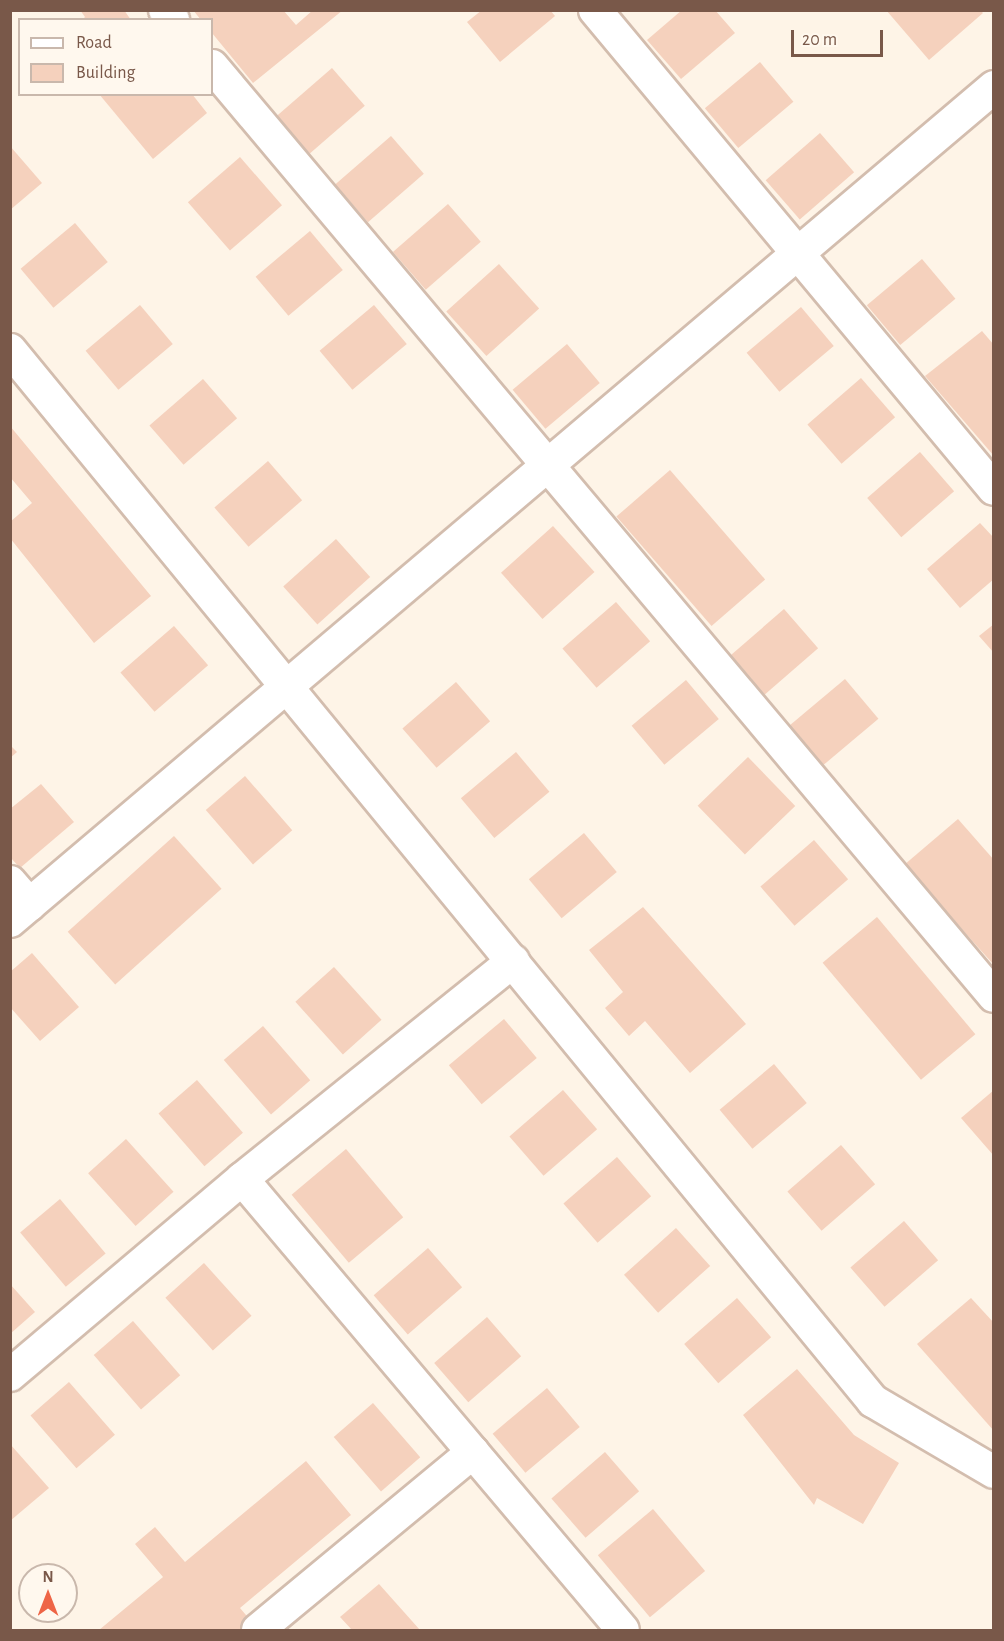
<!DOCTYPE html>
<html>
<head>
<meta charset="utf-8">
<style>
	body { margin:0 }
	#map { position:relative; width:1004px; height:1641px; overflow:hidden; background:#fef4e7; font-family:"Alegreya Sans",sans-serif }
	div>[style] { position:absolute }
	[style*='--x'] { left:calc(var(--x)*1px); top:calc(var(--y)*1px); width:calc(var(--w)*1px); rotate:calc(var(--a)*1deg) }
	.building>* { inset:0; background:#f5d1bd; transform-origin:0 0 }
	.roads { filter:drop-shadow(2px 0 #d3bdae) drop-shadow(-2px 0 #d3bdae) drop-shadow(0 2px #d3bdae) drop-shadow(0 -2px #d3bdae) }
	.street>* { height:32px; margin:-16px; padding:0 16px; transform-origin:16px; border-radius:16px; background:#fff }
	span { translate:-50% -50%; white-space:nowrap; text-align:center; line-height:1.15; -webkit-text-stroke:4.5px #fff8ee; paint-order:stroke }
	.frame { position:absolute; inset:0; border:12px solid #795849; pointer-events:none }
	.legend { position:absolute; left:18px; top:18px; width:195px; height:78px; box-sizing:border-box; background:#fff8ee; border:2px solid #c9b8ac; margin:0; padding:8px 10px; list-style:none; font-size:18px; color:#795849 }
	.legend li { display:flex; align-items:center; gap:12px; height:30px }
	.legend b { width:30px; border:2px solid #c9b8ac }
	.north { position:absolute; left:18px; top:1563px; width:60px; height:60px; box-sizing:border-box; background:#fff8ee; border:2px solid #c9b8ac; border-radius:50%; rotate:0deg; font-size:16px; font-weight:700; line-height:24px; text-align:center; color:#795849 }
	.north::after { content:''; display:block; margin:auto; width:21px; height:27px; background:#ee6546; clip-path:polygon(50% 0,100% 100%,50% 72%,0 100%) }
	.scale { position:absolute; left:791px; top:30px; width:92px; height:27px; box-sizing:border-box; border:3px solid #795849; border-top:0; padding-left:8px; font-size:18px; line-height:21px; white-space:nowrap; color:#795849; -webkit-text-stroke:4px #fff8ee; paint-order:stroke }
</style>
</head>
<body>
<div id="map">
	<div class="building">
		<i style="clip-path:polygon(80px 10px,124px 10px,131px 20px,82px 20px,85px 17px)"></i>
		<i style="clip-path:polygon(193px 10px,283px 10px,296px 25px,313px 10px,343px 10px,253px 83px,212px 33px,212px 20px,201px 20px)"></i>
		<i style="clip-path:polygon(482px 10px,550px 10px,555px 16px,500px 62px,467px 22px)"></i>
		<i style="clip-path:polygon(682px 10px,715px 10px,735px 33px,681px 79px,647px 40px)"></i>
		<i style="clip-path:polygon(886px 10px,980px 10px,983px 13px,929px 60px)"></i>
		<i style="left:760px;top:62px;width:52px;height:72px;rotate:50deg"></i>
		<i style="left:332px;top:68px;width:50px;height:74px;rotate:49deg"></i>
		<i style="clip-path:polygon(99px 94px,192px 94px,207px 113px,153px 159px)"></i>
		<i style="left:820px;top:133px;width:52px;height:72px;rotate:49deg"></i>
		<i style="left:391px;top:136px;width:50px;height:74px;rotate:49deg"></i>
		<i style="clip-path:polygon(10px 146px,42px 183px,10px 210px)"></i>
		<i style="left:240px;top:157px;width:64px;height:69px;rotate:49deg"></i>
		<i style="left:448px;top:204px;width:50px;height:73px;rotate:49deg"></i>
		<i style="left:75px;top:223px;width:51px;height:71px;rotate:50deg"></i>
		<i style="left:310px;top:231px;width:51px;height:71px;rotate:50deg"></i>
		<i style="left:922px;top:259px;width:52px;height:72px;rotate:50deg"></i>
		<i style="left:499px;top:264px;width:60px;height:71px;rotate:48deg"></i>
		<i style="left:140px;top:305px;width:51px;height:71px;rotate:50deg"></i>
		<i style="left:374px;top:305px;width:51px;height:71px;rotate:50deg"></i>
		<i style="left:801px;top:307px;width:51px;height:71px;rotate:50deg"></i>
		<i style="clip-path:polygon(982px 331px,994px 345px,994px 456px,925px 376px)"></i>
		<i style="left:567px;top:344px;width:51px;height:71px;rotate:50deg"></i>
		<i style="left:861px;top:378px;width:52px;height:71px;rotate:49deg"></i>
		<i style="left:203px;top:379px;width:52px;height:71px;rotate:49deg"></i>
		<i style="clip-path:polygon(10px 426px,151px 596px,94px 643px,10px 538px,10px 522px,32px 503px,10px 477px)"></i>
		<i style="left:920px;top:452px;width:52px;height:70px;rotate:49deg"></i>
		<i style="left:268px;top:461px;width:52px;height:71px;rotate:49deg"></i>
		<i style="left:670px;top:470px;width:145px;height:71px;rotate:49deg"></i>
		<i style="clip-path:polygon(980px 523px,994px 538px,994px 579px,960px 608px,927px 569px)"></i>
		<i style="left:553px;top:526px;width:62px;height:70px;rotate:48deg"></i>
		<i style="left:336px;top:539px;width:51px;height:71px;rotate:48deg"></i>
		<i style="left:616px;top:602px;width:52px;height:71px;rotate:49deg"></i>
		<i style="left:784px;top:609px;width:52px;height:71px;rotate:49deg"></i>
		<i style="clip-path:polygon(994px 624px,994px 653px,979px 636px)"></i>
		<i style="left:174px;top:626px;width:52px;height:71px;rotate:49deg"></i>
		<i style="left:845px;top:679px;width:52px;height:72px;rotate:50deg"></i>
		<i style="left:686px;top:680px;width:51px;height:71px;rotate:50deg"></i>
		<i style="left:456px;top:682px;width:52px;height:71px;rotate:49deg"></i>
		<i style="clip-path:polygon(10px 745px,17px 752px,10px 758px)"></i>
		<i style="left:516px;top:752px;width:52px;height:72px;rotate:50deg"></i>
		<i style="left:748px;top:757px;width:68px;height:70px;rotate:46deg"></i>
		<i style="left:245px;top:776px;width:72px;height:52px;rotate:49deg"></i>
		<i style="clip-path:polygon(41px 784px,74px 822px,20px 868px,10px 857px,10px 809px)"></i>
		<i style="clip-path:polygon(958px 819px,994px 860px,994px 965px,904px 865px)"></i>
		<i style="left:584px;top:833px;width:51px;height:72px;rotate:50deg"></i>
		<i style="left:174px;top:836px;width:71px;height:143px;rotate:48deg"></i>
		<i style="left:814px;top:840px;width:52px;height:71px;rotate:49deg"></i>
		<i style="clip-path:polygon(643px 907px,746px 1024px,690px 1073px,645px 1021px,629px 1036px,605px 1008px,623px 992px,589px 950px)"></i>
		<i style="left:877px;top:917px;width:153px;height:71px;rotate:50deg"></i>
		<i style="clip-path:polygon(32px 953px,79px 1007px,40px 1041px,10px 1007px,10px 972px)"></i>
		<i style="left:334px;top:967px;width:71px;height:52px;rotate:48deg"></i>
		<i style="left:504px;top:1019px;width:51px;height:72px;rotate:50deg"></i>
		<i style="left:263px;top:1026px;width:72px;height:52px;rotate:49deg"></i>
		<i style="left:774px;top:1064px;width:51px;height:71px;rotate:50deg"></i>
		<i style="left:197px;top:1080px;width:70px;height:51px;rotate:49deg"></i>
		<i style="left:563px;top:1090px;width:52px;height:71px;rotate:49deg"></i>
		<i style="clip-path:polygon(994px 1090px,994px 1156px,961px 1118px)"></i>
		<i style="left:126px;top:1139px;width:71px;height:51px;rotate:48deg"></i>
		<i style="left:841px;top:1145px;width:52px;height:71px;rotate:49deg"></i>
		<i style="left:346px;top:1149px;width:89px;height:71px;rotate:50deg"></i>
		<i style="left:617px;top:1157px;width:52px;height:71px;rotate:49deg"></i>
		<i style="left:60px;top:1199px;width:71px;height:52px;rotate:50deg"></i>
		<i style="left:904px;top:1221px;width:52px;height:71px;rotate:49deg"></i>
		<i style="left:676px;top:1228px;width:51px;height:70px;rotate:48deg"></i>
		<i style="left:428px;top:1248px;width:52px;height:72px;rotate:49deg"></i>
		<i style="left:204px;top:1263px;width:71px;height:52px;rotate:48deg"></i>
		<i style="clip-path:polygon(10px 1284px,35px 1312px,10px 1334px)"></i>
		<i style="left:737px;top:1298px;width:52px;height:70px;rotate:49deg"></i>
		<i style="clip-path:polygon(971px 1298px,994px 1323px,994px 1431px,917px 1344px)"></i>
		<i style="left:487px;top:1317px;width:52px;height:70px;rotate:49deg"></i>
		<i style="left:133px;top:1321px;width:72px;height:52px;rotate:49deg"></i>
		<i style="clip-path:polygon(797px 1369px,854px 1435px,899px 1463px,863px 1524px,817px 1498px,814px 1505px,743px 1415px)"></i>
		<i style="left:69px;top:1382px;width:70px;height:51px;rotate:49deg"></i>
		<i style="left:547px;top:1388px;width:51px;height:71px;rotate:50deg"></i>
		<i style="left:373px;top:1403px;width:72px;height:52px;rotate:49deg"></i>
		<i style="clip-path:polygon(10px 1444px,49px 1488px,10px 1521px)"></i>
		<i style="left:605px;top:1452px;width:52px;height:71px;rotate:49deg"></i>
		<i style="clip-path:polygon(306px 1461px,351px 1515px,240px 1608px,251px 1621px,239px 1630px,99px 1630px,163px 1577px,135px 1544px,155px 1527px,185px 1562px)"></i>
		<i style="left:653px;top:1509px;width:81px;height:72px;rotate:50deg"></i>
		<i style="clip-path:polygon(379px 1584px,420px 1630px,352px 1630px,340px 1617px)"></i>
	</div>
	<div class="roads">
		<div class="street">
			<i style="--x:165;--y:10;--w:13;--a:51"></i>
			<i style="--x:595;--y:10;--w:623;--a:50.21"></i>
			<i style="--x:212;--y:66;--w:1215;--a:49.94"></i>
			<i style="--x:10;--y:350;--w:1360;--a:50.61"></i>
			<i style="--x:873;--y:1401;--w:140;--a:30.4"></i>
			<i style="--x:10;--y:882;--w:30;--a:49"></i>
			<i style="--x:10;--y:921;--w:1290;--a:-40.28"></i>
			<i style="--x:242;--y:1179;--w:590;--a:49.81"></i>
			<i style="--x:10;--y:1375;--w:304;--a:-40.2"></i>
			<i style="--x:242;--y:1179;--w:348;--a:-38.8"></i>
			<i style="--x:258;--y:1630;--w:279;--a:-39.6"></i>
		</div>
	</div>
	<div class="frame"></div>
	<ul class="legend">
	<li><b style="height:8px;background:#fff"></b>Road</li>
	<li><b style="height:16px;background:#f5d1bd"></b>Building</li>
	</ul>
	<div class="north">N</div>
	<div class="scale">20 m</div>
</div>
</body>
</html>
